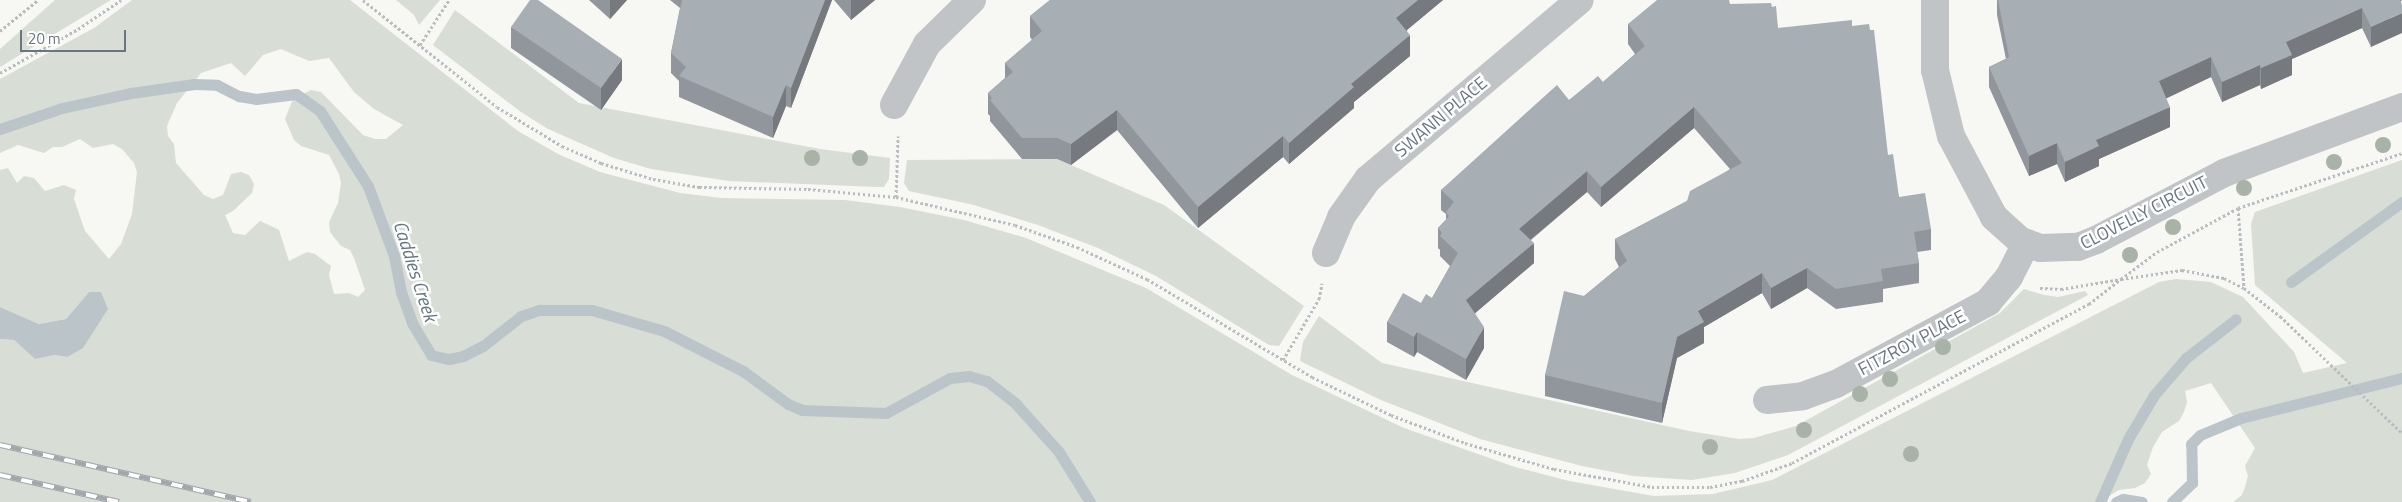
<!DOCTYPE html>
<html>
<head>
<meta charset="utf-8">
<style>
	body { margin:0 }
	#map { position:relative; width:2402px; height:502px; overflow:hidden; background:#f7f7f4; font-family:"Titillium Web",sans-serif }
	div>[style] { position:absolute }
	[style*='--x'] { left:calc(var(--x)*1px); top:calc(var(--y)*1px); width:calc(var(--w)*1px); rotate:calc(var(--a)*1deg) }
	.green>* { inset:0; background:#d8ddd5 }
	.water>* { inset:0; background:#bbc4c9 }
	.stream>* { height:11px; margin:-5.5px; padding:0 5.5px; transform-origin:5.5px; border-radius:5.5px; background:#bbc4c9 }
	.path>* { height:3px; margin-top:-1.5px; transform-origin:0; background:repeating-linear-gradient(90deg,#babdbf 0 2.5px,transparent 0 5px) }
	.minor>* { height:28px; margin:-14px; padding:0 14px; transform-origin:14px; border-radius:14px; background:#c0c4c7 }
	.rail>* { height:5.5px; margin-top:-2.75px; transform-origin:0; background:repeating-linear-gradient(90deg,#fff 0 11px,#a2a7ac 0 22px); box-sizing:border-box; border-block:1px solid #a2a7ac }
	.trees>* { width:16px; height:16px; margin:-8px; border-radius:50%; background:#a9b2a6 }
	.wall>* { inset:0; background:#90969b }
	.shaded-wall>* { inset:0; background:#767a7e }
	.building>* { inset:0; background:#a8afb4 }
	span { translate:-50% -50%; white-space:nowrap; text-align:center; line-height:1.15; -webkit-text-stroke:5px #fff; paint-order:stroke }
	.street-label { font-size:18px; color:#687683 }
	.water-label { font-size:19px; color:#64777f; font-style:italic }
	.scale { position:absolute; left:20px; top:30px; width:106px; height:22px; box-sizing:border-box; border:2px solid #687683; border-top:0; padding-left:6px; font-size:15px; line-height:18px; white-space:nowrap; color:#687683; -webkit-text-stroke:4px #fff; paint-order:stroke }
</style>
</head>
<body>
<div id="map">
	<div class="green">
		<i style="clip-path:polygon(55px 0,111px 0,0 67px,0 49px)"></i>
		<i style="clip-path:polygon(evenodd,132px 0,350px 0,518px 131px,558px 154px,600px 172px,680px 193px,721px 198px,845px 200px,900px 207px,964px 220px,1026px 238px,1146px 288px,1292px 375px,1404px 428px,1515px 467px,1569px 481px,1654px 496px,1713px 494px,1772px 480px,2159px 282px,2176px 279px,2211px 282px,2243px 297px,2294px 352px,2303px 373px,2347px 363px,2255px 285px,2251px 224px,2255px 212px,2402px 160px,2402px 502px,2233px 502px,2242px 495px,2245px 487px,2248px 476px,2245px 466px,2255px 448px,2211px 383px,2185px 391px,2187px 402px,2184px 412px,2179px 421px,2162px 432px,2153px 447px,2147px 465px,2151px 474px,2145px 483px,2135px 488px,2119px 490px,2099px 502px,0 502px,0 339px,14px 340px,35px 359px,55px 355px,67px 357px,89px 292px,66px 319px,39px 324px,0 307px,0 170px,8px 168px,17px 183px,24px 176px,34px 178px,45px 191px,64px 185px,76px 190px,74px 199px,85px 231px,109px 259px,121px 244px,132px 214px,137px 172px,134px 163px,122px 149px,113px 144px,93px 148px,80px 139px,62px 147px,53px 147px,44px 153px,18px 145px,0 153px,0 79px,94px 28px,132px 0,281px 49px,309px 61px,329px 58px,354px 92px,374px 109px,403px 125px,386px 139px,375px 139px,363px 135px,321px 92px,311px 90px,293px 99px,285px 119px,294px 140px,301px 146px,329px 155px,339px 174px,341px 183px,338px 203px,329px 222px,330px 232px,341px 246px,350px 250px,354px 258px,365px 290px,358px 297px,349px 293px,334px 294px,329px 275px,331px 266px,315px 254px,307px 252px,289px 261px,279px 230px,271px 226px,260px 221px,245px 235px,233px 233px,225px 215px,233px 211px,252px 193px,254px 184px,249px 175px,241px 172px,231px 174px,223px 195px,213px 199px,204px 195px,176px 163px,174px 144px,168px 136px,167px 126px,177px 103px,201px 73px,231px 63px,245px 76px,263px 55px,281px 49px)"></i>
		<i style="clip-path:polygon(396px 0,440px 0,419px 25px,414px 15px)"></i>
		<i style="clip-path:polygon(455px 10px,579px 103px,820px 149px,890px 158px,889px 179px,884px 187px,877px 187px,729px 181px,651px 169px,614px 158px,548px 129px,521px 112px,433px 45px)"></i>
		<i style="clip-path:polygon(1057px 159px,1164px 205px,1304px 306px,1279px 346px,1269px 345px,1156px 276px,1098px 248px,1038px 225px,974px 205px,909px 191px,904px 183px,907px 160px)"></i>
		<i style="clip-path:polygon(2024px 289px,2044px 295px,2058px 297px,2085px 291px,2088px 295px,1788px 455px,1735px 473px,1692px 480px,1633px 476px,1582px 466px,1480px 439px,1381px 400px,1300px 361px,1303px 342px,1319px 316px,1382px 363px,1689px 431px,1739px 439px,1754px 438px,1796px 426px,2000px 313px)"></i>
	</div>
	<div class="water">
		<i style="clip-path:polygon(89px 292px,101px 292px,108px 309px,83px 348px,76px 352px,67px 357px,55px 355px,35px 359px,14px 340px,0 339px,0 307px,39px 324px,66px 319px)"></i>
	</div>
	<div class="stream">
		<i style="--x:0;--y:129;--w:65;--a:-18.7"></i>
		<i style="--x:62;--y:108;--w:71;--a:-12.3"></i>
		<i style="--x:131;--y:93;--w:64;--a:-8.1"></i>
		<i style="--x:194;--y:84;--w:23;--a:2"></i>
		<i style="--x:217;--y:85;--w:25;--a:27"></i>
		<i style="--x:239;--y:96;--w:17;--a:10"></i>
		<i style="--x:256;--y:99;--w:40;--a:-7.1"></i>
		<i style="--x:296;--y:94;--w:29;--a:35"></i>
		<i style="--x:320;--y:111;--w:89;--a:57.4"></i>
		<i style="--x:368;--y:186;--w:75;--a:69.6"></i>
		<i style="--x:394;--y:256;--w:37;--a:79"></i>
		<i style="--x:401;--y:292;--w:33;--a:70"></i>
		<i style="--x:412;--y:323;--w:37;--a:59"></i>
		<i style="--x:431;--y:355;--w:18;--a:13"></i>
		<i style="--x:449;--y:359;--w:14;--a:-12"></i>
		<i style="--x:463;--y:356;--w:22;--a:-27"></i>
		<i style="--x:483;--y:346;--w:48;--a:-38.3"></i>
		<i style="--x:521;--y:316;--w:20;--a:-18"></i>
		<i style="--x:540;--y:310;--w:52;--a:0"></i>
		<i style="--x:592;--y:310;--w:75;--a:16.3"></i>
		<i style="--x:664;--y:331;--w:89;--a:26.9"></i>
		<i style="--x:743;--y:371;--w:56;--a:36.3"></i>
		<i style="--x:788;--y:404;--w:15;--a:23"></i>
		<i style="--x:802;--y:410;--w:84;--a:2"></i>
		<i style="--x:886;--y:413;--w:73;--a:-28.7"></i>
		<i style="--x:950;--y:378;--w:19;--a:-6"></i>
		<i style="--x:969;--y:376;--w:19;--a:16"></i>
		<i style="--x:987;--y:381;--w:37;--a:38"></i>
		<i style="--x:1016;--y:404;--w:64;--a:48.1"></i>
		<i style="--x:1059;--y:452;--w:59;--a:58.2"></i>
		<i style="--x:2291;--y:282;--w:137;--a:-35.8"></i>
		<i style="--x:2100;--y:502;--w:69;--a:-66"></i>
		<i style="--x:2128;--y:439;--w:51;--a:-59.4"></i>
		<i style="--x:2154;--y:395;--w:49;--a:-49.1"></i>
		<i style="--x:2186;--y:358;--w:63;--a:-38"></i>
		<i style="--x:2116;--y:502;--w:8;--a:-23"></i>
		<i style="--x:2123;--y:499;--w:19;--a:9"></i>
		<i style="--x:2172;--y:502;--w:28;--a:-44"></i>
		<i style="--x:2192;--y:483;--w:39;--a:-91"></i>
		<i style="--x:2191;--y:444;--w:13;--a:-45"></i>
		<i style="--x:2200;--y:435;--w:44;--a:-22.5"></i>
		<i style="--x:2241;--y:418;--w:166;--a:-14"></i>
	</div>
	<div class="path">
		<i style="--x:363;--y:0;--w:171;--a:38.6"></i>
		<i style="--x:497;--y:107;--w:76;--a:31"></i>
		<i style="--x:562;--y:146;--w:43;--a:23.6"></i>
		<i style="--x:601;--y:163;--w:54;--a:17.1"></i>
		<i style="--x:653;--y:179;--w:47;--a:9.9"></i>
		<i style="--x:699;--y:187;--w:109;--a:1.1"></i>
		<i style="--x:808;--y:189;--w:88;--a:5.2"></i>
		<i style="--x:896;--y:197;--w:122;--a:13.2"></i>
		<i style="--x:1015;--y:225;--w:66;--a:19.5"></i>
		<i style="--x:1077;--y:247;--w:77;--a:24.6"></i>
		<i style="--x:1147;--y:279;--w:192;--a:30.7"></i>
		<i style="--x:1312;--y:377;--w:88;--a:25.7"></i>
		<i style="--x:1391;--y:415;--w:79;--a:20.7"></i>
		<i style="--x:1465;--y:443;--w:93;--a:16.3"></i>
		<i style="--x:1554;--y:469;--w:100;--a:10.4"></i>
		<i style="--x:1652;--y:487;--w:58;--a:0"></i>
		<i style="--x:1710;--y:487;--w:33;--a:-11"></i>
		<i style="--x:1742;--y:481;--w:53;--a:-19.8"></i>
		<i style="--x:1792;--y:463;--w:337;--a:-28.2"></i>
		<i style="--x:2089;--y:304;--w:41;--a:-38"></i>
		<i style="--x:2121;--y:279;--w:62;--a:-8.4"></i>
		<i style="--x:2182;--y:270;--w:43;--a:10.8"></i>
		<i style="--x:2224;--y:278;--w:22;--a:27"></i>
		<i style="--x:2244;--y:288;--w:46;--a:37.9"></i>
		<i style="--x:2280;--y:316;--w:169;--a:43.8"></i>
		<i style="--x:0;--y:31;--w:49;--a:-39.2"></i>
		<i style="--x:420;--y:45;--w:54;--a:-57.2"></i>
		<i style="--x:0;--y:73;--w:90;--a:-29.4"></i>
		<i style="--x:78;--y:29;--w:52;--a:-34"></i>
		<i style="--x:896;--y:197;--w:61;--a:-88.1"></i>
		<i style="--x:2238;--y:208;--w:80;--a:85.7"></i>
		<i style="--x:2040;--y:288;--w:21;--a:3"></i>
		<i style="--x:2061;--y:289;--w:61;--a:-9.5"></i>
		<i style="--x:2121;--y:279;--w:45;--a:-36.9"></i>
		<i style="--x:2157;--y:252;--w:92;--a:-28.5"></i>
		<i style="--x:2238;--y:208;--w:173;--a:-18.5"></i>
		<i style="--x:1283;--y:360;--w:71;--a:-59.5"></i>
		<i style="--x:1319;--y:299;--w:16;--a:-79"></i>
	</div>
	<div class="minor">
		<i style="--x:1935;--y:0;--w:70;--a:90"></i>
		<i style="--x:1935;--y:70;--w:68;--a:76.4"></i>
		<i style="--x:1951;--y:136;--w:92;--a:62"></i>
		<i style="--x:1994;--y:217;--w:36;--a:42"></i>
		<i style="--x:2021;--y:241;--w:20;--a:20"></i>
		<i style="--x:2040;--y:248;--w:38;--a:-2"></i>
		<i style="--x:2078;--y:247;--w:19;--a:-21"></i>
		<i style="--x:2096;--y:240;--w:144;--a:-27.6"></i>
		<i style="--x:2224;--y:173;--w:190;--a:-20.3"></i>
		<i style="--x:894;--y:105;--w:69;--a:-61.6"></i>
		<i style="--x:927;--y:44;--w:63;--a:-44.4"></i>
		<i style="--x:1326;--y:253;--w:39;--a:-67"></i>
		<i style="--x:1341;--y:217;--w:47;--a:-54.6"></i>
		<i style="--x:1368;--y:179;--w:277;--a:-40.2"></i>
		<i style="--x:1767;--y:400;--w:36;--a:-6"></i>
		<i style="--x:1803;--y:396;--w:35;--a:-20"></i>
		<i style="--x:1836;--y:384;--w:173;--a:-28.3"></i>
		<i style="--x:1988;--y:302;--w:33;--a:-50"></i>
		<i style="--x:2009;--y:277;--w:38;--a:-63"></i>
	</div>
	<div class="rail">
		<i style="--x:0;--y:445;--w:257;--a:12.8"></i>
		<i style="--x:0;--y:475;--w:122;--a:12.8"></i>
	</div>
	<div class="trees">
		<i style="left:2383px;top:145px"></i>
		<i style="left:812px;top:158px"></i>
		<i style="left:860px;top:158px"></i>
		<i style="left:2334px;top:162px"></i>
		<i style="left:2244px;top:188px"></i>
		<i style="left:2173px;top:227px"></i>
		<i style="left:2130px;top:255px"></i>
		<i style="left:1943px;top:347px"></i>
		<i style="left:1890px;top:379px"></i>
		<i style="left:1860px;top:394px"></i>
		<i style="left:1804px;top:430px"></i>
		<i style="left:1710px;top:447px"></i>
		<i style="left:1911px;top:454px"></i>
	</div>
	<div class="wall">
		<i style="clip-path:polygon(589px 0,627px 0,610px 19px)"></i>
		<i style="clip-path:polygon(670px 0,832px 0,791px 108px,786px 106px,773px 138px,679px 97px,679px 81px,671px 73px,671px 53px,680px 8px)"></i>
		<i style="clip-path:polygon(834px 0,875px 0,851px 20px)"></i>
		<i style="clip-path:polygon(1050px 0,1443px 0,1407px 30px,1410px 56px,1354px 102px,1354px 108px,1289px 164px,1283px 157px,1198px 228px,1117px 130px,1071px 165px,1057px 159px,1022px 159px,990px 121px,990px 116px,988px 114px,988px 93px,1005px 78px,1005px 63px,1032px 40px,1030px 37px,1030px 16px)"></i>
		<i style="clip-path:polygon(1997px 0,2402px 0,2371px 47px,2362px 28px,2292px 59px,2292px 75px,2261px 89px,2260px 85px,2222px 102px,2211px 77px,2166px 98px,2170px 127px,2099px 159px,2099px 166px,2065px 182px,2057px 164px,2029px 176px,1989px 87px,1989px 67px,2006px 59px,1997px 15px)"></i>
		<i style="clip-path:polygon(1730px 4px,1772px 7px,1778px 28px,1852px 26px,1899px 197px,1931px 229px,1931px 250px,1917px 252px,1919px 263px,1919px 283px,1883px 289px,1883px 302px,1836px 309px,1807px 288px,1771px 309px,1762px 293px,1704px 327px,1704px 343px,1677px 358px,1662px 423px,1545px 396px,1545px 375px,1584px 296px,1619px 267px,1615px 259px,1615px 239px,1687px 201px,1730px 169px,1694px 128px,1601px 207px,1587px 192px,1531px 240px,1534px 263px,1475px 313px,1484px 348px,1466px 380px,1417px 352px,1414px 357px,1387px 342px,1387px 322px,1421px 303px,1432px 298px,1450px 266px,1440px 256px,1440px 250px,1438px 248px,1438px 228px,1446px 220px,1446px 214px,1441px 210px,1441px 190px,1569px 100px,1603px 82px,1635px 54px,1628px 44px,1628px 24px)"></i>
		<i style="clip-path:polygon(511px 27px,622px 80px,601px 110px,511px 48px)"></i>
	</div>
	<div class="shaded-wall">
		<i style="clip-path:polygon(610px 0,627px 0,610px 19px)"></i>
		<i style="clip-path:polygon(825px 0,832px 0,791px 108px,791px 88px)"></i>
		<i style="clip-path:polygon(851px 0,875px 0,851px 20px)"></i>
		<i style="clip-path:polygon(1418px 0,1443px 0,1396px 39px,1396px 18px)"></i>
		<i style="clip-path:polygon(2362px 8px,2362px 28px,2292px 59px,2292px 75px,2261px 89px,2261px 68px,2286px 42px)"></i>
		<i style="clip-path:polygon(2402px 13px,2402px 33px,2371px 47px,2371px 27px)"></i>
		<i style="clip-path:polygon(1410px 35px,1410px 56px,1354px 102px,1354px 108px,1289px 164px,1289px 143px,1351px 84px)"></i>
		<i style="clip-path:polygon(2211px 57px,2211px 77px,2159px 102px,2159px 81px)"></i>
		<i style="clip-path:polygon(622px 59px,622px 80px,601px 110px,601px 88px)"></i>
		<i style="clip-path:polygon(2260px 65px,2260px 85px,2222px 102px,2222px 82px)"></i>
		<i style="clip-path:polygon(786px 85px,786px 106px,773px 138px,773px 117px)"></i>
		<i style="clip-path:polygon(1694px 107px,1694px 128px,1601px 207px,1601px 187px)"></i>
		<i style="clip-path:polygon(2170px 107px,2170px 127px,2099px 159px,2099px 166px,2065px 182px,2065px 162px,2096px 140px)"></i>
		<i style="clip-path:polygon(1117px 110px,1117px 130px,1071px 165px,1071px 144px)"></i>
		<i style="clip-path:polygon(1283px 136px,1283px 157px,1198px 228px,1198px 207px)"></i>
		<i style="clip-path:polygon(2057px 143px,2057px 164px,2029px 176px,2029px 156px)"></i>
		<i style="clip-path:polygon(1587px 171px,1587px 192px,1519px 249px,1519px 229px)"></i>
		<i style="clip-path:polygon(1534px 243px,1534px 263px,1466px 321px,1466px 300px)"></i>
		<i style="clip-path:polygon(1807px 268px,1807px 288px,1771px 309px,1771px 288px)"></i>
		<i style="clip-path:polygon(1762px 273px,1762px 293px,1704px 327px,1704px 343px,1677px 358px,1662px 423px,1662px 403px,1677px 337px,1698px 311px)"></i>
		<i style="clip-path:polygon(1484px 327px,1484px 348px,1466px 380px,1466px 359px)"></i>
		<i style="clip-path:polygon(1417px 332px,1417px 352px,1414px 357px,1414px 337px)"></i>
	</div>
	<div class="building">
		<i style="clip-path:polygon(530px 0,538px 0,622px 59px,601px 88px,511px 27px)"></i>
		<i style="clip-path:polygon(682px 0,825px 0,791px 88px,786px 85px,773px 117px,679px 76px,686px 67px,671px 53px)"></i>
		<i style="clip-path:polygon(1050px 0,1418px 0,1396px 18px,1410px 35px,1351px 84px,1354px 87px,1289px 143px,1283px 136px,1198px 207px,1117px 110px,1071px 144px,1057px 138px,1022px 138px,990px 100px,992px 98px,988px 93px,1013px 72px,1005px 63px,1042px 31px,1030px 16px)"></i>
		<i style="clip-path:polygon(1657px 0,1729px 0,1730px 4px,1771px 3px,1772px 7px,1776px 6px,1778px 28px,1852px 20px,1852px 26px,1869px 24px,1870px 30px,1874px 30px,1888px 155px,1893px 154px,1899px 197px,1925px 193px,1931px 229px,1914px 232px,1919px 263px,1881px 269px,1883px 281px,1836px 289px,1807px 268px,1771px 288px,1762px 273px,1698px 311px,1704px 322px,1677px 337px,1662px 403px,1545px 375px,1564px 291px,1584px 296px,1627px 261px,1615px 239px,1687px 201px,1690px 191px,1742px 163px,1694px 107px,1601px 187px,1587px 171px,1519px 229px,1534px 243px,1466px 300px,1484px 327px,1466px 359px,1417px 332px,1414px 337px,1387px 322px,1403px 293px,1421px 303px,1426px 294px,1432px 298px,1458px 253px,1440px 236px,1442px 233px,1438px 228px,1449px 216px,1446px 212px,1454px 202px,1441px 190px,1557px 85px,1569px 100px,1598px 76px,1603px 82px,1645px 46px,1628px 24px)"></i>
		<i style="clip-path:polygon(1998px 0,2400px 0,2402px 5px,2402px 13px,2371px 27px,2362px 8px,2286px 42px,2292px 55px,2261px 68px,2260px 65px,2222px 82px,2211px 57px,2159px 81px,2170px 107px,2096px 140px,2099px 146px,2065px 162px,2057px 143px,2029px 156px,1989px 67px,2009px 57px)"></i>
	</div>
	<div class="street-label">
		<span style="left:1441px;top:117px;rotate:-40deg">SWANN PLACE</span>
		<span style="left:2144px;top:213px;rotate:-27deg">CLOVELLY CIRCUIT</span>
		<span style="left:1912px;top:343px;rotate:-28deg">FITZROY PLACE</span>
	</div>
	<div class="water-label">
		<span style="left:416px;top:271px;rotate:72deg">Caddies Creek</span>
	</div>
	<div class="scale">20 m</div>
</div>
</body>
</html>
